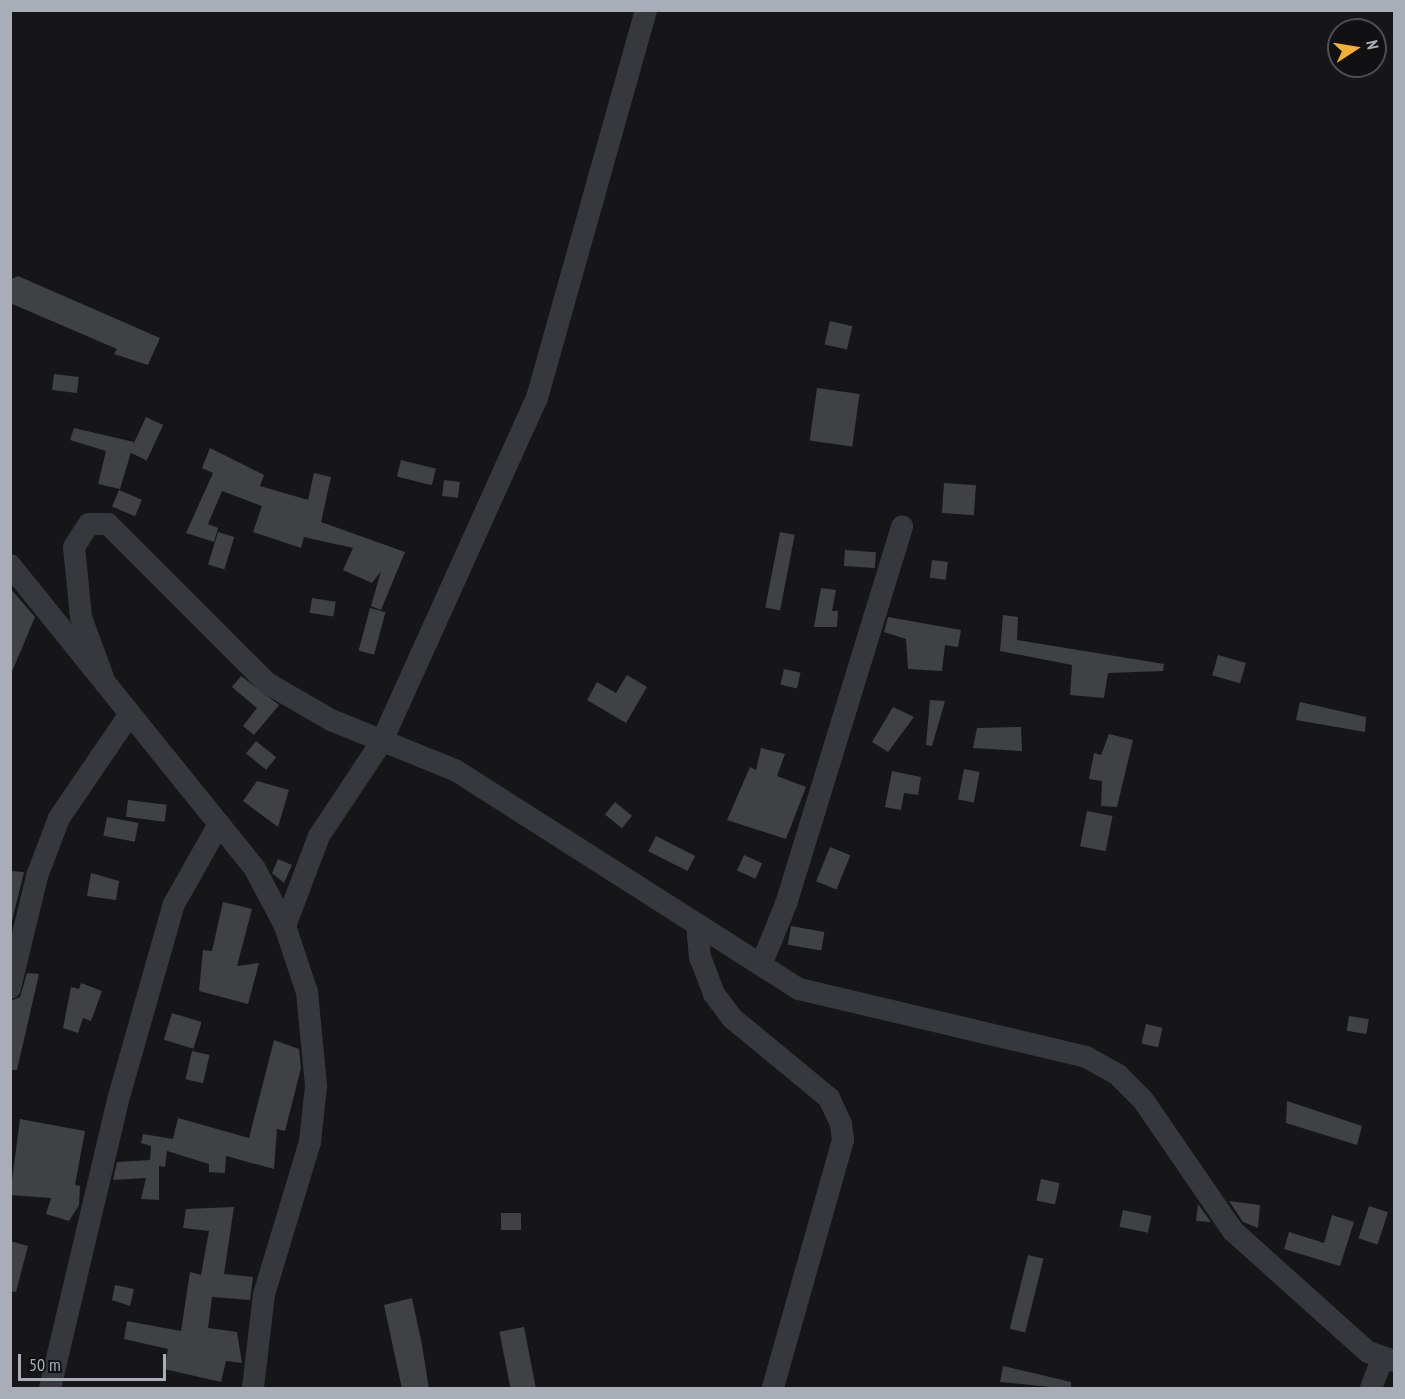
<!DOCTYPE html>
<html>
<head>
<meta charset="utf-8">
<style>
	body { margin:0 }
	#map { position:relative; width:1405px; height:1399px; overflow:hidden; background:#161618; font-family:"PT Sans Narrow",sans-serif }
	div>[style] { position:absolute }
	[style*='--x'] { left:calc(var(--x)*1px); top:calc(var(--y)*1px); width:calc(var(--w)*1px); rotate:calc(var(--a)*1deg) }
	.building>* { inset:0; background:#404145; transform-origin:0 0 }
	.minor>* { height:22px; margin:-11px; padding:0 11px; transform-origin:11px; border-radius:11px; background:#37383d }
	span { translate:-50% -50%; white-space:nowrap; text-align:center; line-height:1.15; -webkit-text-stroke:5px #111113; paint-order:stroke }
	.frame { position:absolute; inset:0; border:12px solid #a8adb8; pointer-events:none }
	.north { position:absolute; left:1327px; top:18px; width:60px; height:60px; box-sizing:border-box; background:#111113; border:2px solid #4d4f55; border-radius:50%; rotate:78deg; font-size:16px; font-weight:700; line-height:24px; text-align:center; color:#a8adb8 }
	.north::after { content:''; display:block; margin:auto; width:21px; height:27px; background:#f2b134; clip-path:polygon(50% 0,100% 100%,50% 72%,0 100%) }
	.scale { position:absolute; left:18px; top:1354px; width:148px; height:27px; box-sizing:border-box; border:3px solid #a8adb8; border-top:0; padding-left:8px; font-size:18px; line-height:21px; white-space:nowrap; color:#a8adb8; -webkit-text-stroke:4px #111113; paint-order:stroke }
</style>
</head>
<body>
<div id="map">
	<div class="building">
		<i style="clip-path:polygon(18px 276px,160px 338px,148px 365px,114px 354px,117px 349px,10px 303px,10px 280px)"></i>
		<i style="left:830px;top:321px;width:23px;height:24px;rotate:13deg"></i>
		<i style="left:54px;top:374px;width:25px;height:16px;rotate:7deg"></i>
		<i style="left:817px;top:388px;width:43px;height:53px;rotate:8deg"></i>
		<i style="left:146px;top:417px;width:19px;height:39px;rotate:25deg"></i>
		<i style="clip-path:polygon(74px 428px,134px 442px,120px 489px,98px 484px,106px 451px,70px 440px)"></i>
		<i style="clip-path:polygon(210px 448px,264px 475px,260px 486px,308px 500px,314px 473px,331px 477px,321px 522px,405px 552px,381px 610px,371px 606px,381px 571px,372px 583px,343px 570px,353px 548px,304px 537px,301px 548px,253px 532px,262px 506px,222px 491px,208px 524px,218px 528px,214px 542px,186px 533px,213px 473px,202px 468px)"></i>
		<i style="left:401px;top:460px;width:36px;height:17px;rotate:14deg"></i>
		<i style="left:444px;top:480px;width:16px;height:16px;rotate:7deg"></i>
		<i style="left:944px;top:483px;width:32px;height:30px;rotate:4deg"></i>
		<i style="left:119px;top:490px;width:25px;height:18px;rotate:23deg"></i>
		<i style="left:218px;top:532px;width:17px;height:34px;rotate:17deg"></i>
		<i style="left:780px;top:532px;width:15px;height:77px;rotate:11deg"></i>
		<i style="left:845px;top:550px;width:31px;height:16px;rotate:4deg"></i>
		<i style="left:932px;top:560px;width:16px;height:18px;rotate:7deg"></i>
		<i style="clip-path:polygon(10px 588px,35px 617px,11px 674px,10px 674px)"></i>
		<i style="clip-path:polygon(821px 588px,836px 590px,832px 611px,838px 611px,837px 627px,814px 627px)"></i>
		<i style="left:312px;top:598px;width:24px;height:15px;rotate:9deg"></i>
		<i style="left:370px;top:608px;width:16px;height:44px;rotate:15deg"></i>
		<i style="clip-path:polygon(1003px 615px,1018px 617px,1017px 640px,1164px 664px,1163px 671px,1108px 673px,1104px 698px,1070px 695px,1072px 665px,1000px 651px)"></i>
		<i style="clip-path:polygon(888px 617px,961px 630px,958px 647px,945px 645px,942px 671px,908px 669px,906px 639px,884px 632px)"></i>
		<i style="left:1218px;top:655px;width:29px;height:21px;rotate:16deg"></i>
		<i style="left:784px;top:669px;width:17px;height:16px;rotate:13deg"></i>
		<i style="clip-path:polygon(627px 675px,647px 687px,626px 723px,587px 700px,597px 682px,616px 693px)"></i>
		<i style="clip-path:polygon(241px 676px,279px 705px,254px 735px,243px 726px,257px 708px,232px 687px)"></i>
		<i style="clip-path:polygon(930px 700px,945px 701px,932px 746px,926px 745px)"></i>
		<i style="clip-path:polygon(1300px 702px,1366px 717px,1365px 732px,1296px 720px)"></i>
		<i style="clip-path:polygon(893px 707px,914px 717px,888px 752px,872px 742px)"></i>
		<i style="clip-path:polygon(1021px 727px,1022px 751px,973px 748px,977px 728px)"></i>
		<i style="clip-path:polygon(1109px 734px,1133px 740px,1117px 807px,1101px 806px,1102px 781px,1089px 779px,1094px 753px,1101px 755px)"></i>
		<i style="left:256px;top:741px;width:26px;height:16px;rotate:39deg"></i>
		<i style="clip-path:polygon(761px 748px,785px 754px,777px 776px,806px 787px,786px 839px,727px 820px,750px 767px,756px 770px)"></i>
		<i style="left:964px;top:769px;width:16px;height:31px;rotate:11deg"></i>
		<i style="clip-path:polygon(892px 771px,921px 777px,918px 795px,904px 793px,901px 810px,885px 807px)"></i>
		<i style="clip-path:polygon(257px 781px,289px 790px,278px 827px,243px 801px)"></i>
		<i style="left:128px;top:800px;width:39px;height:17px;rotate:7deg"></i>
		<i style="left:615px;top:802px;width:22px;height:16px;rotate:39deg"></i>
		<i style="left:1087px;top:811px;width:26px;height:36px;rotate:11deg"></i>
		<i style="left:107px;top:817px;width:32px;height:19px;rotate:11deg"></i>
		<i style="left:656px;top:836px;width:44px;height:17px;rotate:27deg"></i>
		<i style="left:830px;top:847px;width:22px;height:37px;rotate:22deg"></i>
		<i style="left:744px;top:855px;width:20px;height:17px;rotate:24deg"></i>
		<i style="clip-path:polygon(278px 859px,292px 865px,284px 883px,272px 873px)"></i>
		<i style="clip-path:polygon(10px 871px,24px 872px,11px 925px,10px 924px)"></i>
		<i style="clip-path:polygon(91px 873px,119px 881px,116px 900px,87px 896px)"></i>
		<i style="clip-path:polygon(223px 902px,252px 909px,237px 966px,259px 963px,248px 1004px,199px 991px,203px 950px,212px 951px)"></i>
		<i style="left:791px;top:926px;width:34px;height:19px;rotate:10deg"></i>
		<i style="clip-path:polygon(27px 973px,39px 974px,17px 1070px,10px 1070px,10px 1001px,20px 997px)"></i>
		<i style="clip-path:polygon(81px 983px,102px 991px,91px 1021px,83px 1018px,78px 1033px,63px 1028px,71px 987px,79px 989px)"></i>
		<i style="left:172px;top:1013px;width:31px;height:28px;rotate:17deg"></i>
		<i style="left:1349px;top:1016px;width:20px;height:15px;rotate:9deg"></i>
		<i style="left:1146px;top:1024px;width:17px;height:20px;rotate:13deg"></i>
		<i style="clip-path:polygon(274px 1040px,299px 1049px,301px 1068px,285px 1131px,277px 1129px,274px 1169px,226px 1156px,225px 1173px,209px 1172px,209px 1164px,167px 1151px,165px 1167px,159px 1166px,159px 1200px,141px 1199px,146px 1178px,113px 1180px,117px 1162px,150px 1160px,151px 1146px,141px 1143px,143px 1134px,173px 1139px,178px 1118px,249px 1138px)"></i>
		<i style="left:192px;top:1051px;width:18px;height:29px;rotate:13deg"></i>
		<i style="clip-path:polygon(1287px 1101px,1362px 1126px,1357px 1145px,1286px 1123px)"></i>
		<i style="clip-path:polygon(20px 1119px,85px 1131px,75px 1185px,80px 1186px,79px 1205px,69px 1221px,46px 1214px,51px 1198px,10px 1195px)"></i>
		<i style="left:1041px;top:1179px;width:19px;height:22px;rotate:12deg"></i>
		<i style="clip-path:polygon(1229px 1201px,1260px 1205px,1258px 1228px,1243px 1222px)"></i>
		<i style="clip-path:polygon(1198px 1204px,1211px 1222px,1196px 1221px)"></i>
		<i style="left:1369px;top:1206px;width:20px;height:34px;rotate:18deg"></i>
		<i style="clip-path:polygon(234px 1207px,224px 1274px,253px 1277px,250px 1300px,212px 1297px,208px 1328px,237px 1332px,242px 1363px,226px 1361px,221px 1382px,164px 1369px,168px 1349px,124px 1339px,127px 1321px,181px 1331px,190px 1272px,201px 1275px,209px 1231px,183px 1228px,186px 1209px)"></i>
		<i style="left:1123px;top:1210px;width:29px;height:17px;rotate:12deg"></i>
		<i style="left:501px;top:1213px;width:20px;height:17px"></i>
		<i style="clip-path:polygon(1332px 1215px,1354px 1222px,1340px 1266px,1284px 1249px,1289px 1232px,1324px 1243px)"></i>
		<i style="clip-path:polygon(10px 1241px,28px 1246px,16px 1292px,10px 1291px)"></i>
		<i style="left:1028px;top:1255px;width:16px;height:76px;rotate:14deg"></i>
		<i style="clip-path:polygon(115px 1285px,134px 1289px,130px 1306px,112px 1300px)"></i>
		<i style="clip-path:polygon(412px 1298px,422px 1345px,429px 1389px,402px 1389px,384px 1305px)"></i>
		<i style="left:524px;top:1327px;width:63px;height:25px;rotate:79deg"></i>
		<i style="clip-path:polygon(1003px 1366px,1071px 1382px,1071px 1389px,1000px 1382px)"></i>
	</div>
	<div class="minor">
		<i style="--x:10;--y:565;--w:390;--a:51.1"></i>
		<i style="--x:255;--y:869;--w:64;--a:62.2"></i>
		<i style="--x:285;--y:926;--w:70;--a:71.6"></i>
		<i style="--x:307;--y:992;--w:94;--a:84.5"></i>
		<i style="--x:316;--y:1086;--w:56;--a:96.1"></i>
		<i style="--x:310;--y:1142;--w:159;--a:106.8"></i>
		<i style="--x:264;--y:1294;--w:95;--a:96.7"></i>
		<i style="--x:105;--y:683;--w:70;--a:-110"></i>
		<i style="--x:81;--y:617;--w:70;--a:-95.7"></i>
		<i style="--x:74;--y:547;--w:27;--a:-57"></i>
		<i style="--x:89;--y:524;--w:19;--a:0"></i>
		<i style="--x:108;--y:524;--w:225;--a:45"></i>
		<i style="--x:267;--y:683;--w:74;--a:30"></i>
		<i style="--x:331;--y:720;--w:134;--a:22"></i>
		<i style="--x:455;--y:770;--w:408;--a:32.5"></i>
		<i style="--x:799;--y:989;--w:295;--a:13.3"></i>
		<i style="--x:1086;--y:1057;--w:37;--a:29"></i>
		<i style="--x:1118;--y:1075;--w:35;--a:45"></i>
		<i style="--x:1143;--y:1100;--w:159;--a:55.5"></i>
		<i style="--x:1233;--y:1231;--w:181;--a:41.9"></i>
		<i style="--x:1368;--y:1352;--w:28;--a:19"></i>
		<i style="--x:697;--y:924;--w:33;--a:85"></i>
		<i style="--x:700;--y:957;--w:40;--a:69"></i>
		<i style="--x:714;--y:994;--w:30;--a:53"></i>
		<i style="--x:732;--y:1018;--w:126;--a:39.5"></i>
		<i style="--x:829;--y:1098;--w:29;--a:65"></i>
		<i style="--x:841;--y:1124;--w:16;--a:83"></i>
		<i style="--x:843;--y:1140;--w:258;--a:105.8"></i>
		<i style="--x:285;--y:926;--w:96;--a:-69.3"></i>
		<i style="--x:319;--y:836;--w:114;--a:-56.4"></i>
		<i style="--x:382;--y:741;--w:376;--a:-65.7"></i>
		<i style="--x:537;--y:398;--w:403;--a:-74.3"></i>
		<i style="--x:761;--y:965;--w:66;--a:-67.7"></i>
		<i style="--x:786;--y:904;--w:395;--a:-72.9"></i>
		<i style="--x:10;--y:988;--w:115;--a:-76.4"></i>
		<i style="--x:37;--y:876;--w:62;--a:-69.2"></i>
		<i style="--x:59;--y:818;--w:126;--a:-55.7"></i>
		<i style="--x:50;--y:1388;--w:303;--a:-76.7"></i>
		<i style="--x:120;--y:1093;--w:197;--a:-74.1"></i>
		<i style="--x:174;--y:904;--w:92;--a:-60.6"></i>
		<i style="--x:1371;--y:1388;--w:30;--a:-69"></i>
	</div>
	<div class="frame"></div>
	<div class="north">N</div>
	<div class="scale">50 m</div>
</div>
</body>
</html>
